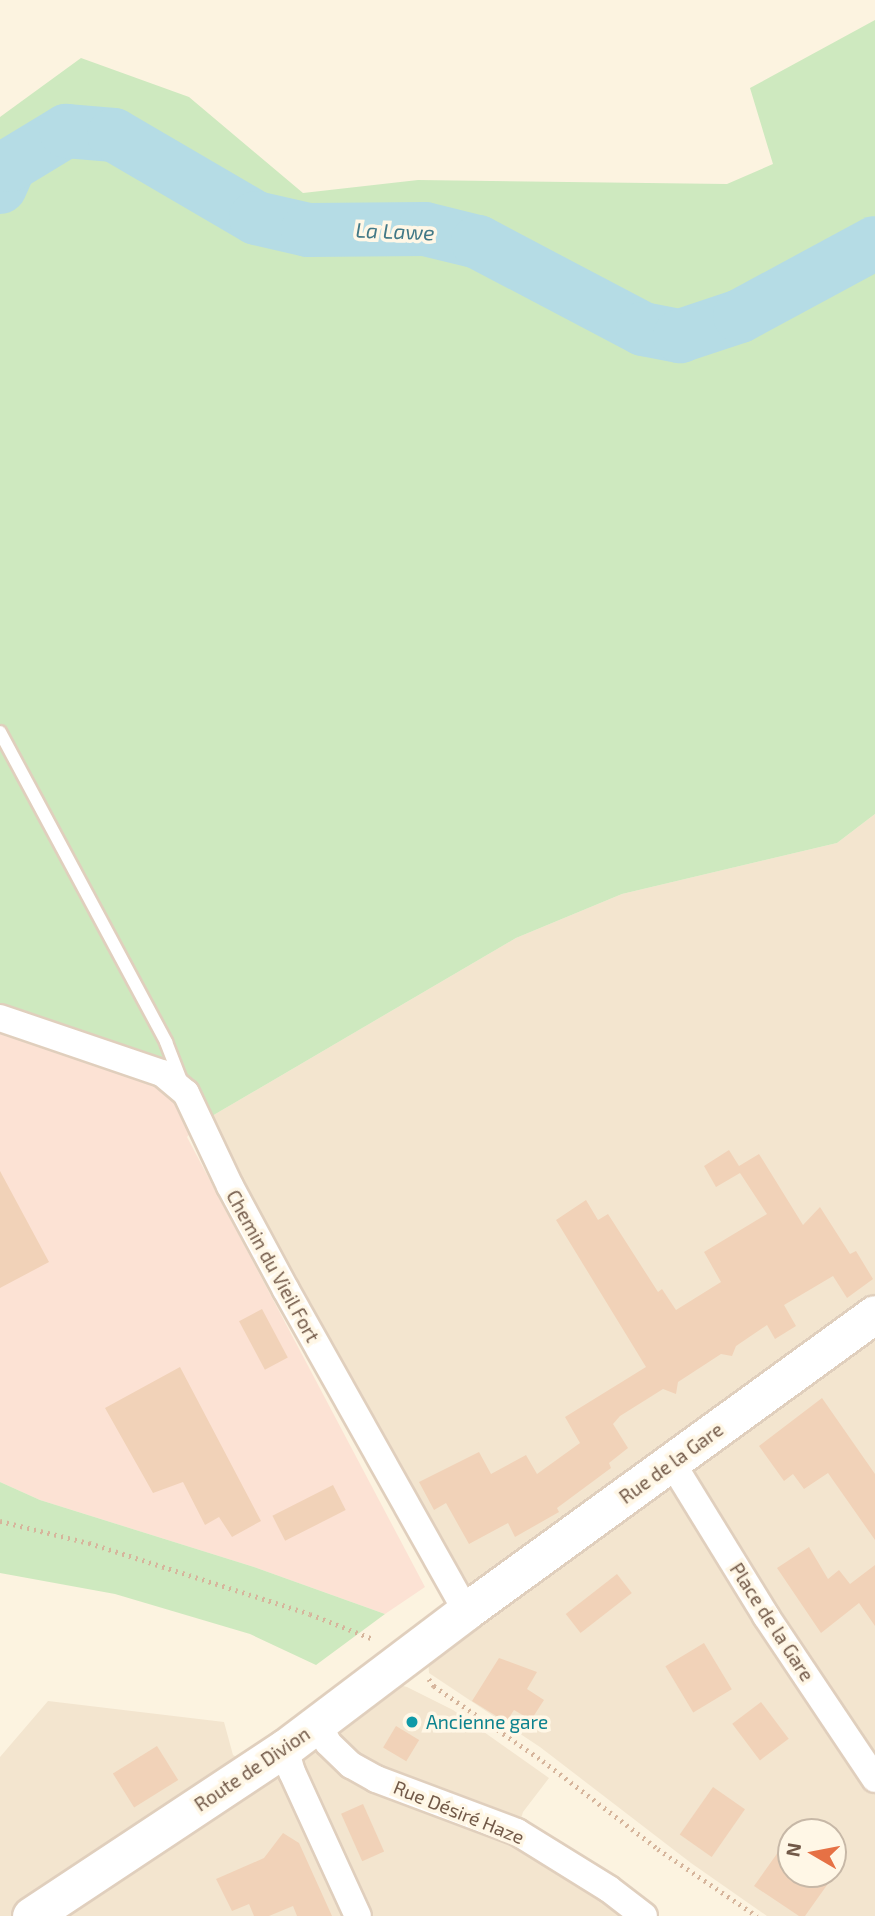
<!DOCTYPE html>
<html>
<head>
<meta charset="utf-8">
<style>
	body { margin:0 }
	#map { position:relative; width:875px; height:1916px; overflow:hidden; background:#fcf3e0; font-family:"Exo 2",sans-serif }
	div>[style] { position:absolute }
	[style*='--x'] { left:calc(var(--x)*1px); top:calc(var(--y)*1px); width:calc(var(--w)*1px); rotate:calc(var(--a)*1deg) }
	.residential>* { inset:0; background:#f3e5cf }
	.commercial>* { inset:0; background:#fce2d4 }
	.green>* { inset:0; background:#cee9bf }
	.river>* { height:54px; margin:-27px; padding:0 27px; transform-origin:27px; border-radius:27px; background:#b5dce5 }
	.building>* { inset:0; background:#f1d2b8; transform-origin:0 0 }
	.path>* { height:4.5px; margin-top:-2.25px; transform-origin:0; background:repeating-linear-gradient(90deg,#d6b59c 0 2px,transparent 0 7px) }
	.roads { filter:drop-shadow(2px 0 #e0cfbd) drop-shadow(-2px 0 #e0cfbd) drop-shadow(0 2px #e0cfbd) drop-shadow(0 -2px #e0cfbd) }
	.service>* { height:12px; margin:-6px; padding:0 6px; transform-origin:6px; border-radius:6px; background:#fff }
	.minor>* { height:26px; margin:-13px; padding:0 13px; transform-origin:13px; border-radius:13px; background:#fff }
	.secondary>* { height:37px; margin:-18.5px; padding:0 18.5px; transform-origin:18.5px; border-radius:18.5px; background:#fff }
	.dots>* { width:19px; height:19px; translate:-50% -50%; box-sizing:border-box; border:4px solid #fff7e6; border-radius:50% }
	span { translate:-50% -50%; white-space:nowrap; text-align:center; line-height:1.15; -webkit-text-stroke:7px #fff7e6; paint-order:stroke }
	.street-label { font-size:19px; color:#725948 }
	.culture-label { font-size:19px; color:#0d838f }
	.left { translate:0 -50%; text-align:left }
	.water-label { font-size:21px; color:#417886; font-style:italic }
	.north { position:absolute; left:777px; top:1818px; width:70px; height:70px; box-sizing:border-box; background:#fff7e6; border:2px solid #c7b8a7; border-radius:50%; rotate:280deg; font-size:19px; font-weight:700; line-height:28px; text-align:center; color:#725948 }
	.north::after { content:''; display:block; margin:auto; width:24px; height:32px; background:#e67145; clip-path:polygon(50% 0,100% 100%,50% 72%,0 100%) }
</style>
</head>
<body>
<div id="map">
	<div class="residential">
		<i style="clip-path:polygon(evenodd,875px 814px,875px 1916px,767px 1916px,691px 1863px,540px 1747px,429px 1673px,427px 1641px,466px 1612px,200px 1123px,516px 938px,622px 894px,837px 843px,875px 814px,791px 1832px,833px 1832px,833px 1874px,791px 1874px,791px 1832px)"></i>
		<i style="clip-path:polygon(377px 1679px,407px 1687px,453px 1710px,549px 1778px,523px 1812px,517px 1832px,644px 1916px,0 1916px,0 1757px,48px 1701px,224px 1722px,233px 1755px,255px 1768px)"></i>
	</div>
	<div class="commercial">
		<i style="clip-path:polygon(0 1018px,147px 1067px,200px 1123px,187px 1137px,425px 1587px,385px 1614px,254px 1567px,40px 1500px,0 1482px)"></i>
	</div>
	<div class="green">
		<i style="clip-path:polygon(875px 20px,875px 814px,837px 843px,622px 894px,516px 938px,200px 1123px,186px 1093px,0 1018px,0 117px,81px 58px,189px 97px,303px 193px,418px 180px,727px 184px,773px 164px,750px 88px)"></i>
		<i style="clip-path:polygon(0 1482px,40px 1500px,254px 1567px,385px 1614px,316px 1665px,250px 1634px,115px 1594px,0 1573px)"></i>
	</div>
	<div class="river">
		<i style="--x:0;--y:187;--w:24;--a:-66"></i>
		<i style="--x:10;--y:165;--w:66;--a:-31.3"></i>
		<i style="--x:66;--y:131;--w:48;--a:4.8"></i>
		<i style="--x:114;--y:135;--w:164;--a:30.3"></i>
		<i style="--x:256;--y:218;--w:53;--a:13"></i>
		<i style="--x:308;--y:230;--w:117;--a:-0.5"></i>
		<i style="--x:425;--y:229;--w:55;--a:13.8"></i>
		<i style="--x:478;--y:242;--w:187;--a:27.8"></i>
		<i style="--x:643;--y:329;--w:38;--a:11"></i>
		<i style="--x:680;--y:336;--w:63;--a:-18.4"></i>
		<i style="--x:740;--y:316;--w:153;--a:-28.4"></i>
	</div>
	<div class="building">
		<i style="clip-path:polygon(729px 1150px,739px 1166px,759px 1154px,803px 1225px,820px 1207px,850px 1254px,856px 1251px,873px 1279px,847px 1298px,833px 1276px,784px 1305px,796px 1326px,775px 1339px,767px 1325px,736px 1346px,732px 1356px,721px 1354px,678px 1382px,676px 1394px,663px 1389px,620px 1416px,613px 1424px,628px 1448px,609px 1463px,611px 1468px,557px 1508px,559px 1512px,515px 1537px,508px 1523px,469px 1544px,446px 1503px,434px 1510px,419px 1482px,479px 1452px,491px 1474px,526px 1455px,537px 1474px,580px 1443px,565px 1417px,646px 1367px,556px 1220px,586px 1200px,598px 1220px,608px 1214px,658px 1292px,662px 1289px,676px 1310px,721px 1282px,704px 1252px,767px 1214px,740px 1173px,716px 1187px,704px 1166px)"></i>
		<i style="clip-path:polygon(0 1171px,49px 1262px,0 1288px)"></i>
		<i style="left:262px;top:1309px;width:55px;height:26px;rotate:62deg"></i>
		<i style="clip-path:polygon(180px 1367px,261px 1521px,232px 1537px,219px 1517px,205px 1525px,183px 1482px,153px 1493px,105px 1408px)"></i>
		<i style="clip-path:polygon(822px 1398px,875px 1474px,875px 1540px,828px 1473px,804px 1489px,793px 1474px,784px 1481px,759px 1446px)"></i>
		<i style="left:333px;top:1485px;width:28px;height:68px;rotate:63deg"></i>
		<i style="clip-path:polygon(809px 1547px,828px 1579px,839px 1570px,850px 1584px,875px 1565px,875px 1626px,859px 1603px,821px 1633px,777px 1568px)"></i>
		<i style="left:617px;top:1574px;width:24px;height:65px;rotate:52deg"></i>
		<i style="left:704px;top:1643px;width:54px;height:45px;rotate:59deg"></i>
		<i style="clip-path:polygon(499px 1658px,537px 1672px,527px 1689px,544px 1700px,531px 1720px,514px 1710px,506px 1722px,472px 1701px)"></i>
		<i style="left:761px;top:1702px;width:46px;height:36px;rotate:53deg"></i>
		<i style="left:396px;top:1726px;width:27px;height:25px;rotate:31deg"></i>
		<i style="left:157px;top:1746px;width:40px;height:52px;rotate:58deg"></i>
		<i style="left:713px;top:1787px;width:39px;height:58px;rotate:35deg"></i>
		<i style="left:363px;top:1804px;width:52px;height:24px;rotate:66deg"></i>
		<i style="clip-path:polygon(283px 1833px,299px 1843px,332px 1916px,297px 1916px,293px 1906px,269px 1916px,254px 1916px,249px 1904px,232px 1911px,216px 1879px,264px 1858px)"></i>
		<i style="clip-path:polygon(791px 1834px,791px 1874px,810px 1874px,827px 1885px,805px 1916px,799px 1916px,754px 1886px)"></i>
	</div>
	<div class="path">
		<i style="--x:0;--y:1521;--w:92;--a:13.9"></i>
		<i style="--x:89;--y:1543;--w:232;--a:17.8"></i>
		<i style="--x:310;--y:1614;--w:68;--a:21.6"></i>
		<i style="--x:429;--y:1679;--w:9;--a:54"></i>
		<i style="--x:434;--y:1686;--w:132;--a:34.5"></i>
		<i style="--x:543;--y:1761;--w:145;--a:37.4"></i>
		<i style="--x:658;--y:1849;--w:120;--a:34.1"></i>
	</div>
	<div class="roads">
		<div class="service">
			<i style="--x:0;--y:732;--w:352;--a:61.8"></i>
			<i style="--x:166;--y:1042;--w:44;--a:68.7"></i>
		</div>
		<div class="minor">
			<i style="--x:0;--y:1018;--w:171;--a:18.8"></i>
			<i style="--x:162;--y:1073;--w:31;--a:40"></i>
			<i style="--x:186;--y:1093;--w:103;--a:64.7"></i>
			<i style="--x:230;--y:1186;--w:118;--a:61.7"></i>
			<i style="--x:286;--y:1290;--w:368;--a:60.7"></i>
			<i style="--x:672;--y:1463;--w:180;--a:58.4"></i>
			<i style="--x:766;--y:1616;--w:196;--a:56.2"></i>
			<i style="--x:318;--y:1723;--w:22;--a:63"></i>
			<i style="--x:328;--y:1743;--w:32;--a:44"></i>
			<i style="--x:351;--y:1765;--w:29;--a:29"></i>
			<i style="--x:376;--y:1779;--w:151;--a:20.6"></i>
			<i style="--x:517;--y:1832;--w:108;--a:31.8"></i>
			<i style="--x:609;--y:1889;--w:44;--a:37.6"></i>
			<i style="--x:285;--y:1748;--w:25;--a:74"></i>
			<i style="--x:292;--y:1772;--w:158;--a:65.4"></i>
		</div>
		<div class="secondary">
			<i style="--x:31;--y:1916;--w:305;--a:-33.5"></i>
			<i style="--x:285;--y:1748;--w:227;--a:-37.1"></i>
			<i style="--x:466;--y:1611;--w:505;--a:-35.99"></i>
		</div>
	</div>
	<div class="dots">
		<i style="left:412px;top:1722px;background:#0f9aa8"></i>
	</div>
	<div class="street-label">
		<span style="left:273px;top:1266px;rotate:61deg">Chemin du Vieil Fort</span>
		<span style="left:671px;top:1463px;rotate:-36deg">Rue de la Gare</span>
		<span style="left:772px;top:1622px;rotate:57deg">Place de la Gare</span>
		<span style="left:252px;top:1769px;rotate:-34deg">Route de Divion</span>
		<span style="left:459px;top:1812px;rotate:22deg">Rue Désiré Haze</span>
	</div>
	<div class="culture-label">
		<span class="left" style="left:426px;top:1722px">Ancienne gare</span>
	</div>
	<div class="water-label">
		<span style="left:395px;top:231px;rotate:2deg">La Lawe</span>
	</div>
	<div class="north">N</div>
</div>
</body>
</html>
